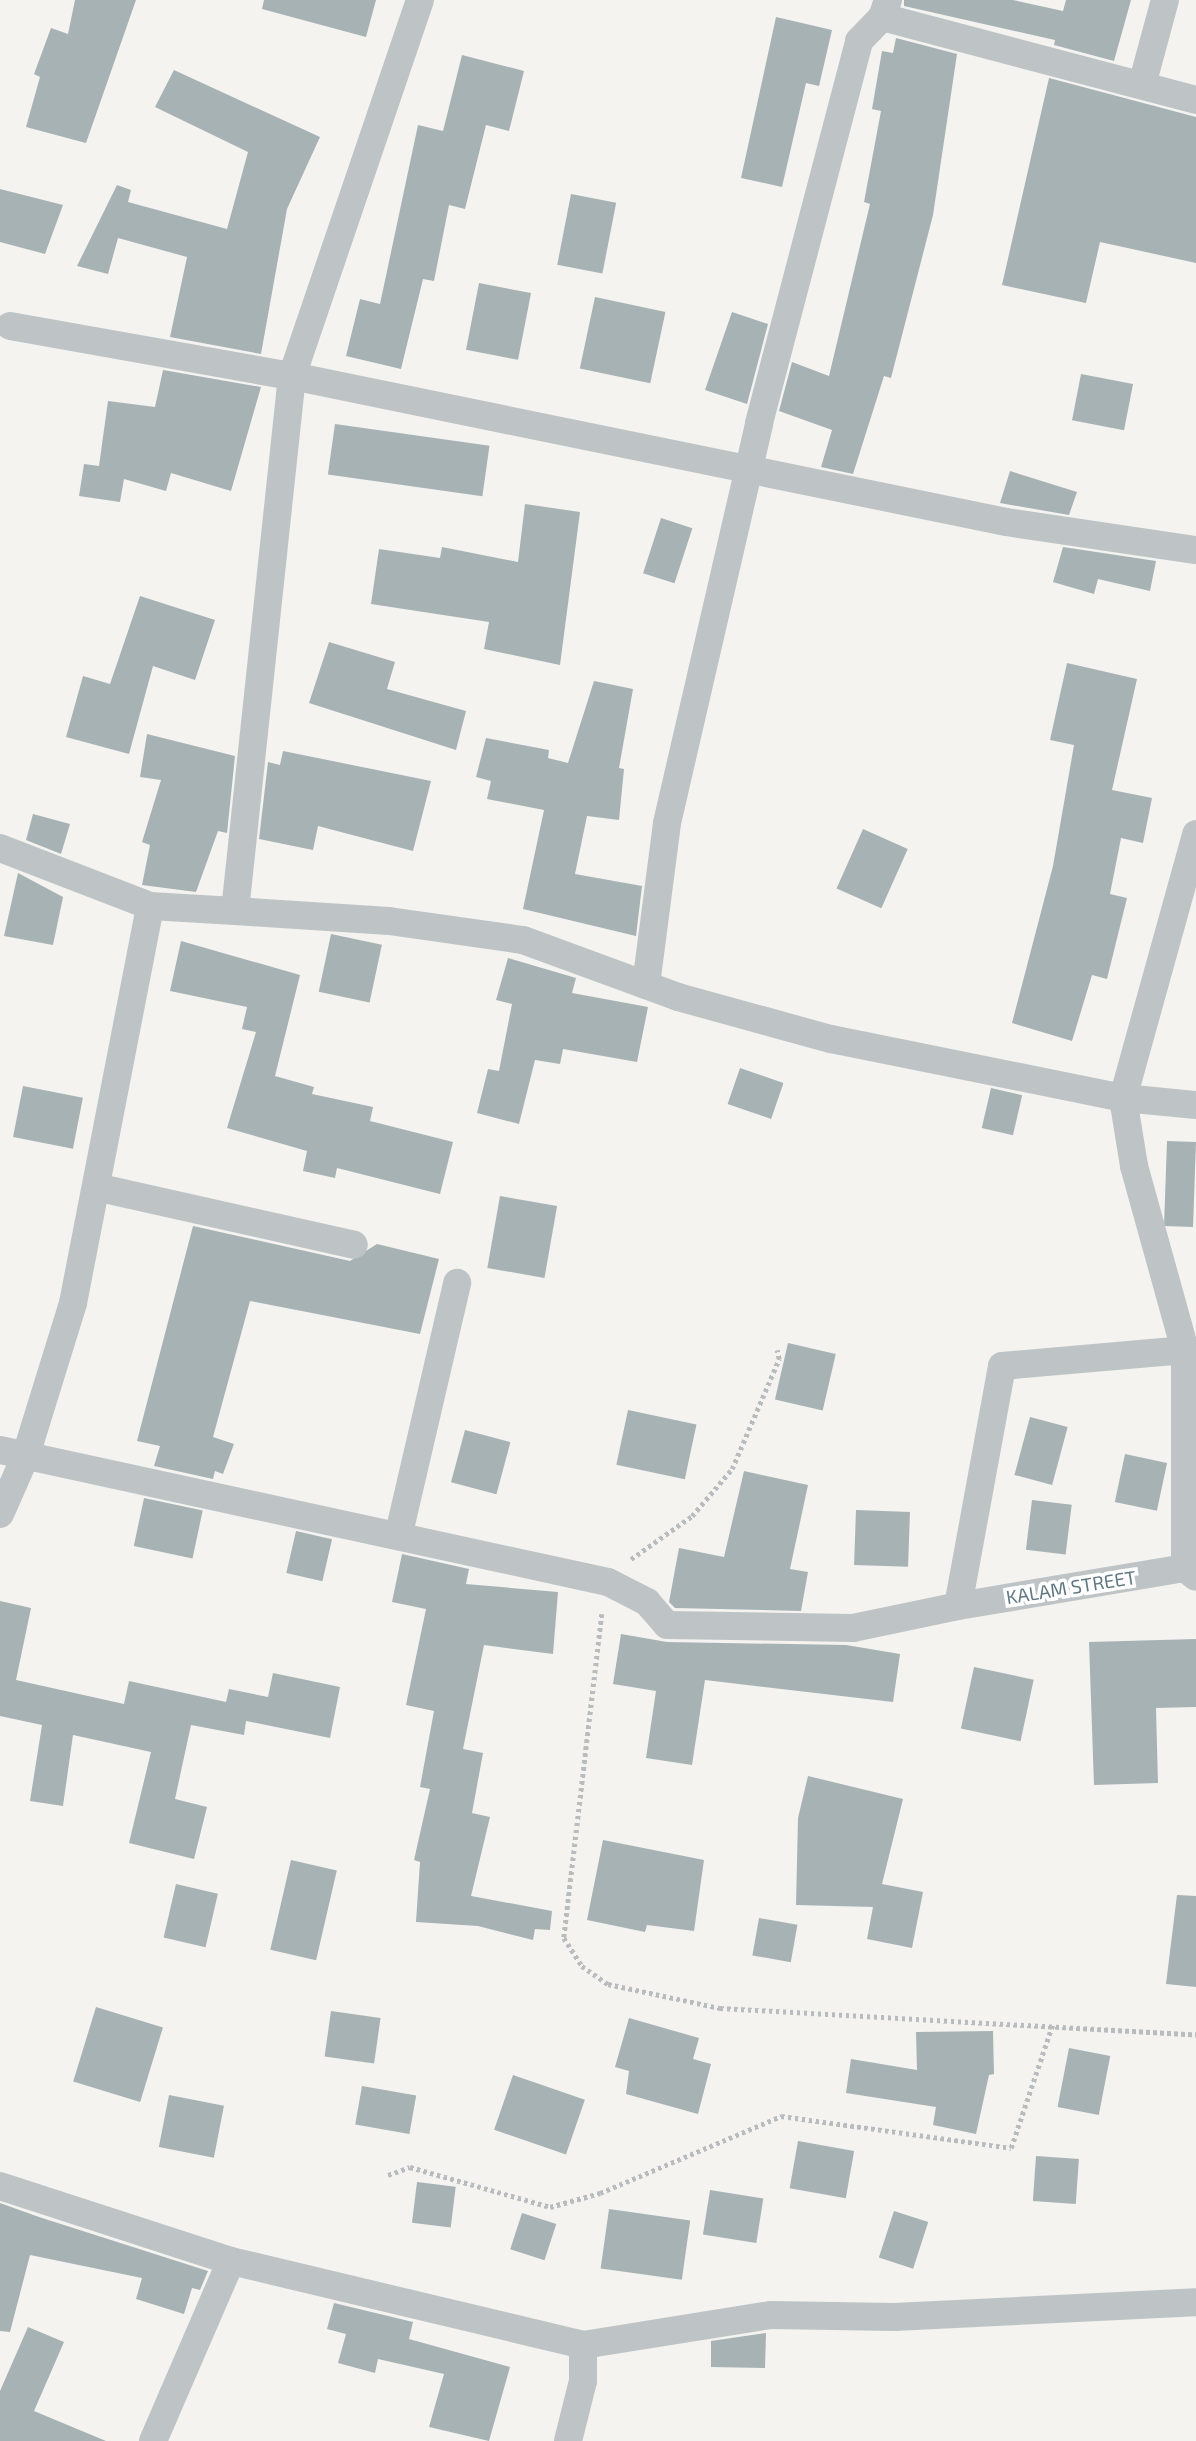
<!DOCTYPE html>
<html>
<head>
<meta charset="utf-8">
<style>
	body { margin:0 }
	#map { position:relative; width:1196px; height:2441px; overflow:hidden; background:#f4f3ef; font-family:"Exo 2",sans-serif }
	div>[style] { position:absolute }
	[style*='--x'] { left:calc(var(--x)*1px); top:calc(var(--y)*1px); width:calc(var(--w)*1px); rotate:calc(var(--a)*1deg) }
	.building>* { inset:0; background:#a7b2b5; transform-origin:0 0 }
	.path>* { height:4.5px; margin-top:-2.25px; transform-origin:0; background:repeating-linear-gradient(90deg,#b8bcbe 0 3.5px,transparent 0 7px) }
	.street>* { height:28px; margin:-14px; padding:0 14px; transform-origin:14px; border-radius:14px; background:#bec4c6 }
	span { translate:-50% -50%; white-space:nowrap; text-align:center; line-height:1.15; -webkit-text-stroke:7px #fff; paint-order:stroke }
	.street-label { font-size:19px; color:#617882 }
</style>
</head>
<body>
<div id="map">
	<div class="building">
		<i style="clip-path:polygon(75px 0,136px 0,86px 143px,26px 127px,40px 77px,34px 74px,51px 28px,68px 34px)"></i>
		<i style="clip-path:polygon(264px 0,376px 0,366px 37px,262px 9px)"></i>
		<i style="clip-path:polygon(904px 0,1013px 0,1063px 11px,1066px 0,1131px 0,1114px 61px,1054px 45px,1055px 40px,904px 6px)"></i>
		<i style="clip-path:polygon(776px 17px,832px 30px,819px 86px,806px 83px,782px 187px,741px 178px)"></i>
		<i style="clip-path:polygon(896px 38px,957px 54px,933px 215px,891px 378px,884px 376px,853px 474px,821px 467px,832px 430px,779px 411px,792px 362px,829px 376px,870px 204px,864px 202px,881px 111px,872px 109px,882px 51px,893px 53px)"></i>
		<i style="clip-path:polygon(462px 55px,524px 71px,509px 131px,486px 125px,465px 209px,449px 205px,434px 281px,423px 279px,401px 369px,346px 356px,360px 299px,380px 304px,418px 125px,443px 131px)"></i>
		<i style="clip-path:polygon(174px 70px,320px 137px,287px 209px,261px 354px,170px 337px,187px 257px,118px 238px,108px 274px,77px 266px,117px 185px,131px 190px,128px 202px,227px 229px,248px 152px,155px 107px)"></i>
		<i style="clip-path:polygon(1049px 78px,1196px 117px,1196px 263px,1100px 242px,1086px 303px,1002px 285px)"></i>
		<i style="clip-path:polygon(0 189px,63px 205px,45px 254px,0 242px)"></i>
		<i style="left:571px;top:194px;width:46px;height:72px;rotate:11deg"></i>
		<i style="left:479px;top:283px;width:53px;height:68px;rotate:11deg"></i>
		<i style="left:595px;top:297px;width:72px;height:73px;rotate:12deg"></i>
		<i style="clip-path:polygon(732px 312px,768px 324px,747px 404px,705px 390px)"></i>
		<i style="clip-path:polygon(163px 370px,261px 387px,231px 491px,171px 473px,166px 491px,124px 479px,120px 502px,79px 496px,84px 464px,99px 466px,108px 401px,155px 407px)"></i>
		<i style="left:1081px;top:374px;width:53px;height:47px;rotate:11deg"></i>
		<i style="left:335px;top:424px;width:156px;height:51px;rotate:8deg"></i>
		<i style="clip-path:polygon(1010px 471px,1077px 492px,1069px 515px,1000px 503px)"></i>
		<i style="clip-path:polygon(525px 504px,580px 512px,560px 665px,484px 649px,489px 622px,371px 604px,379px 549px,440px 558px,442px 547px,518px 562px)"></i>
		<i style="left:661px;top:518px;width:33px;height:58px;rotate:18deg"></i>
		<i style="clip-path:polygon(1063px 547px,1156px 561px,1150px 591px,1098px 579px,1094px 594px,1053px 582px)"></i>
		<i style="clip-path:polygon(140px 596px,215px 620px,195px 680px,153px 666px,129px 754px,66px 737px,83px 676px,110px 684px)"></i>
		<i style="clip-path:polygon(329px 642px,395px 662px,387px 689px,466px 711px,456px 750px,309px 703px)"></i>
		<i style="clip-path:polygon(1067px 663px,1137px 679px,1112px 790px,1152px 798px,1143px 843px,1121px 838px,1110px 894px,1127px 898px,1107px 979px,1092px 975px,1072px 1041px,1012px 1023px,1053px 866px,1074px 745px,1050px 740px)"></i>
		<i style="clip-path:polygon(594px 681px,633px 689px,619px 768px,624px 769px,619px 820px,587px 816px,575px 874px,642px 886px,636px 936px,523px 909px,544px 810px,487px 799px,491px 781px,476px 777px,486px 738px,549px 750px,548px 758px,568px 763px)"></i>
		<i style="clip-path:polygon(147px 734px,235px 756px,227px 833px,218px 831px,196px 892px,142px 885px,150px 845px,142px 842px,161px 780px,140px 777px)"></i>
		<i style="clip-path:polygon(283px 751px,431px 781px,413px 851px,318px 826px,313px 850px,259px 839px,268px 762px,280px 765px)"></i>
		<i style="clip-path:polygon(33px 814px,70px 824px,61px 854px,26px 840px)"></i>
		<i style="left:863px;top:829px;width:49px;height:65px;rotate:24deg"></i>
		<i style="clip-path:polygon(18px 873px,63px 897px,53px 945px,4px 936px)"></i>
		<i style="left:331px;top:934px;width:52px;height:59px;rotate:12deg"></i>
		<i style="clip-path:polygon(181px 941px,300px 975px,275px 1076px,314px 1087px,312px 1094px,373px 1107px,370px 1121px,453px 1142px,440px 1194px,337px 1168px,335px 1178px,303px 1171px,307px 1151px,227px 1128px,256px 1032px,242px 1029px,247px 1007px,170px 991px)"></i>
		<i style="clip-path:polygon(508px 958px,576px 978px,572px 993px,648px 1007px,637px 1062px,563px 1049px,560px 1064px,535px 1060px,519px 1124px,477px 1113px,488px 1069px,499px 1071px,512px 1004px,496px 1000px)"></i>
		<i style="left:740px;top:1068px;width:46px;height:38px;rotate:19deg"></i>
		<i style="left:23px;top:1086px;width:61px;height:52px;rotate:11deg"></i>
		<i style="left:991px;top:1088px;width:32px;height:41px;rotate:13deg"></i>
		<i style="left:1167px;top:1141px;width:29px;height:85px;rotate:2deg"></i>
		<i style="left:500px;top:1196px;width:58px;height:73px;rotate:10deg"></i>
		<i style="clip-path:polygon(193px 1226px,350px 1261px,377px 1244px,439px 1259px,420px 1334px,250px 1301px,213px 1437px,234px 1444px,223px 1474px,215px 1471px,213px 1479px,154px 1466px,160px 1446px,137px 1441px)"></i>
		<i style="left:788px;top:1343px;width:49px;height:58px;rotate:13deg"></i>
		<i style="left:628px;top:1410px;width:70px;height:56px;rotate:12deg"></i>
		<i style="left:1030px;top:1417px;width:39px;height:60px;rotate:15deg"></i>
		<i style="left:465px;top:1430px;width:47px;height:54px;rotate:15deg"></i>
		<i style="left:1125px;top:1454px;width:43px;height:49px;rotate:12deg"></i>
		<i style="clip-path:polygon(744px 1471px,808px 1485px,790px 1569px,808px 1572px,801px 1611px,675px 1608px,669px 1602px,679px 1548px,724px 1557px)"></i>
		<i style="left:144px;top:1498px;width:60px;height:49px;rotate:12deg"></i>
		<i style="left:1032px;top:1500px;width:40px;height:50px;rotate:7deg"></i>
		<i style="left:856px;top:1510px;width:54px;height:55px;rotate:2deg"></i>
		<i style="left:296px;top:1531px;width:37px;height:43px;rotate:13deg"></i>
		<i style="clip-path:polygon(402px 1554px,469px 1569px,466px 1584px,558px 1592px,553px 1654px,484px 1645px,463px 1749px,483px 1753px,472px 1813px,490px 1817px,471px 1896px,552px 1911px,550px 1930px,535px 1929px,533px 1940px,478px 1926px,416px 1922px,420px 1862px,414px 1860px,430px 1789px,420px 1787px,434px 1711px,406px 1705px,426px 1609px,392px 1602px)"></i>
		<i style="clip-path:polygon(0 1601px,31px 1608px,16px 1680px,124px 1704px,129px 1681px,226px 1702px,229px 1689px,268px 1697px,273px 1673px,340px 1687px,330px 1738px,246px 1721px,244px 1735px,191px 1725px,175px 1799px,207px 1807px,194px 1859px,129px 1843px,151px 1752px,73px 1735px,63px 1806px,30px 1801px,42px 1725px,0 1716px)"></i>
		<i style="clip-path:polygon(621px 1634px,667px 1642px,846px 1645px,900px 1654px,893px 1702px,705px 1680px,692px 1765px,646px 1758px,656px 1691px,613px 1684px)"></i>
		<i style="clip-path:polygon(1196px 1639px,1196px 1707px,1156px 1708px,1158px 1783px,1094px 1785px,1089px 1642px)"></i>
		<i style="left:974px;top:1667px;width:61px;height:63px;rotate:12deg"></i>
		<i style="clip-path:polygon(808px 1776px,903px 1799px,882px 1884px,923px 1892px,912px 1948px,867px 1939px,873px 1907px,796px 1905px,798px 1818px)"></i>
		<i style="clip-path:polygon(603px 1840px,704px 1860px,694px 1931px,647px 1925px,645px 1932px,587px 1920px)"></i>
		<i style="left:291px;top:1860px;width:47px;height:92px;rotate:13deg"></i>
		<i style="left:176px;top:1884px;width:43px;height:55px;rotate:13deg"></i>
		<i style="clip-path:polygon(1177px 1895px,1196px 1896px,1196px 1987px,1166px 1984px)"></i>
		<i style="left:759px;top:1918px;width:39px;height:38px;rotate:10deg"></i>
		<i style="left:96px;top:2007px;width:70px;height:78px;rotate:17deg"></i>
		<i style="left:331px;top:2011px;width:50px;height:46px;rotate:8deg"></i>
		<i style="clip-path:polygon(629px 2018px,699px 2038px,693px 2059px,711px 2064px,698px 2114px,626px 2094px,629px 2071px,615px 2067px)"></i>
		<i style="clip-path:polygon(993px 2031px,994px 2074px,989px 2075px,976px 2134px,933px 2125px,936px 2107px,846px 2093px,851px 2059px,917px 2070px,916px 2032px)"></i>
		<i style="left:1069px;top:2048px;width:42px;height:60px;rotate:11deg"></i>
		<i style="left:513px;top:2075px;width:76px;height:58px;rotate:19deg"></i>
		<i style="left:362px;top:2086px;width:55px;height:39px;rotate:10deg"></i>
		<i style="left:169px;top:2095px;width:56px;height:53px;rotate:11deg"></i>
		<i style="left:798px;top:2141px;width:57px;height:48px;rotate:10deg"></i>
		<i style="left:1036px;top:2156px;width:43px;height:45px;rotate:4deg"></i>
		<i style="left:417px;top:2182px;width:39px;height:41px;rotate:7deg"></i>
		<i style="left:710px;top:2190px;width:54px;height:45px;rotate:9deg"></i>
		<i style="clip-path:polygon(0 2203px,39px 2217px,208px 2271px,200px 2290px,192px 2288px,184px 2314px,136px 2299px,142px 2278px,30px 2255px,10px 2332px,0 2331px)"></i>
		<i style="left:609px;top:2209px;width:82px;height:60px;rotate:8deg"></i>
		<i style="left:894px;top:2211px;width:36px;height:49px;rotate:18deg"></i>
		<i style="left:522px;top:2213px;width:36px;height:38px;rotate:18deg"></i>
		<i style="clip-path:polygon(334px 2303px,413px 2322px,409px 2339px,510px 2367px,489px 2441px,429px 2427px,444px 2374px,378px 2359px,375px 2373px,338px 2363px,346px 2334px,327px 2329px)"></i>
		<i style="clip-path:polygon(28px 2327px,64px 2342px,34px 2411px,106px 2441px,0 2441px,0 2391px)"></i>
		<i style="clip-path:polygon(766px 2333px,765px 2368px,711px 2367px,711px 2341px)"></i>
	</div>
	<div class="path">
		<i style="--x:631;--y:1559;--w:75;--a:-35.2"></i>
		<i style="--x:692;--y:1516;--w:62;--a:-49.6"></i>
		<i style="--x:732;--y:1469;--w:120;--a:-66.9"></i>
		<i style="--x:779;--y:1359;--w:9;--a:-103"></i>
		<i style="--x:602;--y:1614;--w:326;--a:96.7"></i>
		<i style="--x:564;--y:1938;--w:33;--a:57"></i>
		<i style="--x:582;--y:1966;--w:32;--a:35"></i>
		<i style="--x:608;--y:1984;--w:115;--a:12.1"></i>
		<i style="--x:720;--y:2008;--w:477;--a:3.2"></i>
		<i style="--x:388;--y:2175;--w:23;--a:-20"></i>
		<i style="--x:410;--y:2167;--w:146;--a:15.9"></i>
		<i style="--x:550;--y:2207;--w:52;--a:-15.6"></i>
		<i style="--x:600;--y:2193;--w:197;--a:-23"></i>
		<i style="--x:781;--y:2116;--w:232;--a:7.9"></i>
		<i style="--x:1011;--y:2148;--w:132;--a:-71.4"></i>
	</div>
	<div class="street">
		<i style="--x:888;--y:0;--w:18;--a:109"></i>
		<i style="--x:882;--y:17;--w:325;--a:14.8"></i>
		<i style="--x:1142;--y:85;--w:88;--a:-74.9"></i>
		<i style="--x:10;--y:326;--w:286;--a:10.1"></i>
		<i style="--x:292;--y:376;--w:729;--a:11.56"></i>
		<i style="--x:1006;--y:522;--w:192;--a:8.4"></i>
		<i style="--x:0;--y:848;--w:161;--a:21.1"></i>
		<i style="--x:235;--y:911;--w:154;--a:3.7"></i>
		<i style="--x:389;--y:921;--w:135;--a:8.1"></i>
		<i style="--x:523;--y:940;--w:165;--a:20.2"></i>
		<i style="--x:678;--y:997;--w:159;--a:15.4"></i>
		<i style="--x:831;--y:1039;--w:298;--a:11.4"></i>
		<i style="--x:1123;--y:1098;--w:274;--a:-74.5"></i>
		<i style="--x:646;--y:985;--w:163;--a:-82.6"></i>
		<i style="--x:667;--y:823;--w:410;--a:-77"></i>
		<i style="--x:759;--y:423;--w:395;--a:-75.3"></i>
		<i style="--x:859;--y:41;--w:33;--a:-46"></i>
		<i style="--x:1196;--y:1105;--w:73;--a:-174.5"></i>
		<i style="--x:1123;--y:1098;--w:69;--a:80.8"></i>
		<i style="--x:1134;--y:1166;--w:191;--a:74.5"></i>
		<i style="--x:1185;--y:1350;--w:218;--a:90"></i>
		<i style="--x:1185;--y:1568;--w:14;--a:39"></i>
		<i style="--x:100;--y:1188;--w:260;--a:12.6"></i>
		<i style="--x:0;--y:1450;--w:622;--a:12.25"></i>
		<i style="--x:608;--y:1582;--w:44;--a:27.1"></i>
		<i style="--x:647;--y:1602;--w:30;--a:49"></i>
		<i style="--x:667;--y:1625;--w:186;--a:0.9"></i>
		<i style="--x:853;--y:1628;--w:107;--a:-11.8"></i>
		<i style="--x:958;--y:1606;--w:244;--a:-79.6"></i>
		<i style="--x:1002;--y:1366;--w:184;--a:-5"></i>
		<i style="--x:0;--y:1514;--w:64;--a:-66.2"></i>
		<i style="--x:26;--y:1455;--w:159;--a:-72.8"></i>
		<i style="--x:73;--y:1303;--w:404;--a:-79"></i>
		<i style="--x:150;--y:906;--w:85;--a:3.4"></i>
		<i style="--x:235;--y:911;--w:538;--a:-83.92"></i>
		<i style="--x:292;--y:376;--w:397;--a:-71.2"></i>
		<i style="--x:399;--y:1533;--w:257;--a:-76.9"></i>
		<i style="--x:958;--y:1606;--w:230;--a:-9.5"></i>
		<i style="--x:0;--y:2186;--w:243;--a:18"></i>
		<i style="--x:231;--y:2261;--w:362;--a:13.4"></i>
		<i style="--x:583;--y:2345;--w:190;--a:-9.1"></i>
		<i style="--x:771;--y:2315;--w:123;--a:0.9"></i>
		<i style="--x:894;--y:2317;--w:302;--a:-2.8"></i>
		<i style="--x:153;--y:2441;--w:196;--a:-66.6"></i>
		<i style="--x:568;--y:2441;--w:62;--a:-76"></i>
		<i style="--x:583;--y:2381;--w:36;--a:-90"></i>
	</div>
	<div class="street-label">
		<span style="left:1071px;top:1587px;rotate:-9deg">KALAM STREET</span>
	</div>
</div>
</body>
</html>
